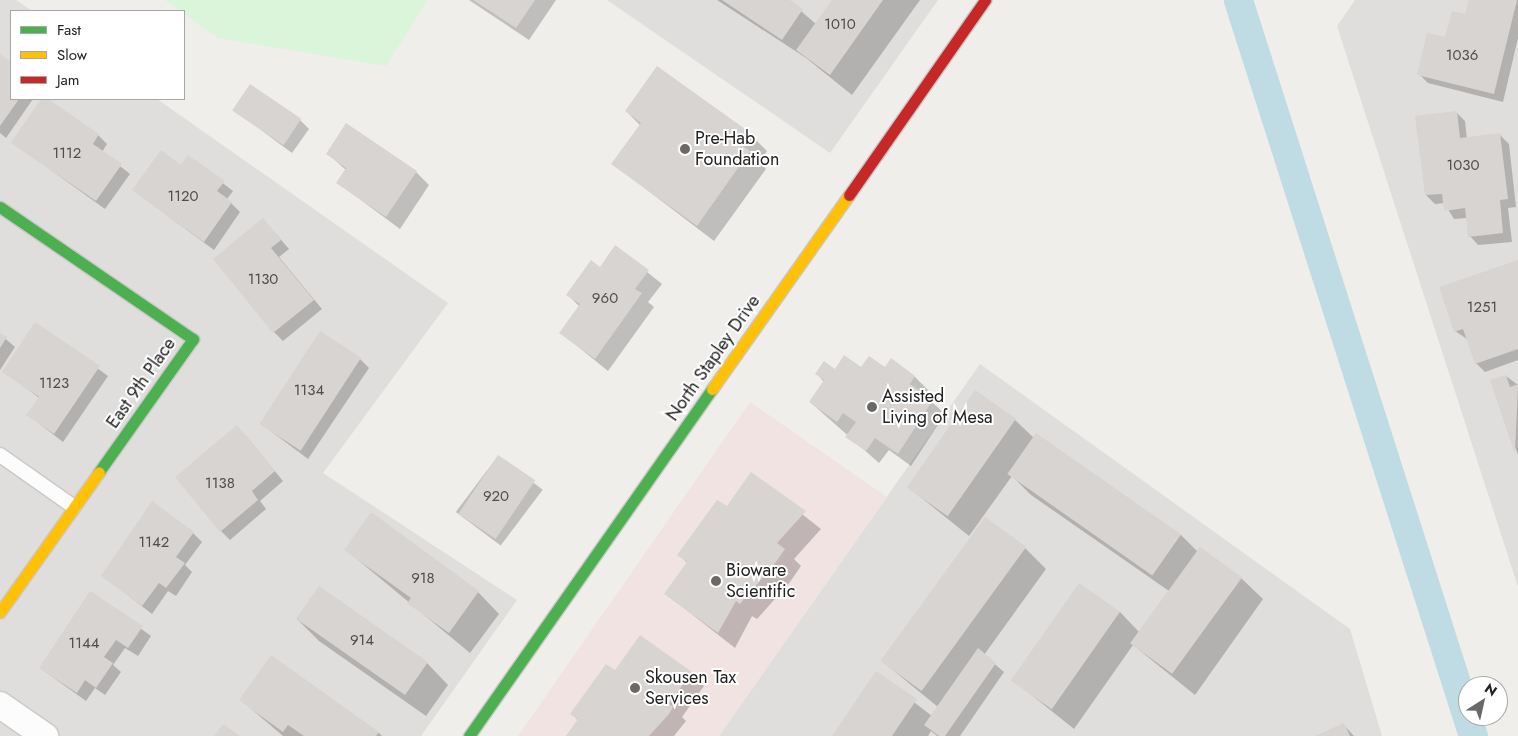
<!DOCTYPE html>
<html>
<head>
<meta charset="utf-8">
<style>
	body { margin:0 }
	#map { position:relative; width:1518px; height:736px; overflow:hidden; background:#f0eeeb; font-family:Jost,sans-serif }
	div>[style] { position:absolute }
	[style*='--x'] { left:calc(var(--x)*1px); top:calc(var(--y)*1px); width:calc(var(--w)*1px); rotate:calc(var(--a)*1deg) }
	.residential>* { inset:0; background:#dfdedc }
	.commercial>* { inset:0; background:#f1e3e1 }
	.park>* { inset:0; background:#daf5da }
	.shadow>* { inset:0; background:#0003; transform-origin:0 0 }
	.canal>* { height:29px; margin:-14.5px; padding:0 14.5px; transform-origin:14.5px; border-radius:14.5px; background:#bfdbe3 }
	.building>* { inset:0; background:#d7d4d2; transform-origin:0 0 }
	.roads { filter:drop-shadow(1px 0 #c9c8c7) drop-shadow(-1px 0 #c9c8c7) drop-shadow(0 1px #c9c8c7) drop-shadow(0 -1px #c9c8c7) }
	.lane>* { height:14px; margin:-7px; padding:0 7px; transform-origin:7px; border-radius:7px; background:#fdfcfc }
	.street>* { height:26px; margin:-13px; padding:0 13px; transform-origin:13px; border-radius:13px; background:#fdfcfc }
	.fast>* { height:11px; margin:-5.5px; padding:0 5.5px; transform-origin:5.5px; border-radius:5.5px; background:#4caf50 }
	.slow>* { height:11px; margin:-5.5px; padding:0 5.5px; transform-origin:5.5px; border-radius:5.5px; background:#ffc107 }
	.jam>* { height:11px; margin:-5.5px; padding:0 5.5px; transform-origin:5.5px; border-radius:5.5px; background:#c62828 }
	.dots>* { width:14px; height:14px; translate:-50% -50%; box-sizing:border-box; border:2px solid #fff; border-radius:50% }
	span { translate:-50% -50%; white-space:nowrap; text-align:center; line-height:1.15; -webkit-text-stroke:4px #fff; paint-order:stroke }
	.number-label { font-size:15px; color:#4f4e4e }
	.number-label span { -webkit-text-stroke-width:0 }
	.poi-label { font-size:18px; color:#222 }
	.left { translate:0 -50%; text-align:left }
	.street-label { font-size:18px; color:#222 }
	.legend { position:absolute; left:10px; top:10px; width:175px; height:90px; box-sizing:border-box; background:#fff; border:1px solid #a7a7a7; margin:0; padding:6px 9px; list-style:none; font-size:15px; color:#222 }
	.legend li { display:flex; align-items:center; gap:10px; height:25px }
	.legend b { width:25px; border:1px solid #a7a7a7 }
	.north { position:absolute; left:1458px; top:676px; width:50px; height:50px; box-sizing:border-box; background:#fff; border:1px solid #a7a7a7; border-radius:50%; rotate:35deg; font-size:14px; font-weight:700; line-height:20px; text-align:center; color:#222 }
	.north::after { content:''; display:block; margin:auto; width:18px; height:22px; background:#6a6968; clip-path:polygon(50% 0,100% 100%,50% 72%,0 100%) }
</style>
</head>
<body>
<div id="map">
	<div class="residential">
		<i style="clip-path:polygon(0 0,16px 0,32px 11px,11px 11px,11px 99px,157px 99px,448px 303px,323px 473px,517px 600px,421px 736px,0 736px)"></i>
		<i style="clip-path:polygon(607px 0,938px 0,830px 153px)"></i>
		<i style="clip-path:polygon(1355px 0,1518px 0,1518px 587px,1337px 26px)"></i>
		<i style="clip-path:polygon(980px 364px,1350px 629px,1382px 736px,719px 736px)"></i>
	</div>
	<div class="commercial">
		<i style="clip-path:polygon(750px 402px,887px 497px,719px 736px,518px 736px)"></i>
	</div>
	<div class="park">
		<i style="clip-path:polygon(165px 0,428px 0,386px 66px,218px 38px)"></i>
	</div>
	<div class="shadow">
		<i style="clip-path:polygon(469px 0,556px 0,529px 40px)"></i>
		<i style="clip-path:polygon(717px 0,788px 0,816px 24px,833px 0,920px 0,852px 95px,806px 58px)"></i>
		<i style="clip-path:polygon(1470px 0,1518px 0,1518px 38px,1503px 102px,1428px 83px,1419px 74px,1466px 16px)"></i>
		<i style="clip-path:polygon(0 56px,11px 63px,11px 99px,33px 99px,6px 138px,0 133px)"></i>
		<i style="clip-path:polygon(42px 99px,98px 135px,107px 144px,102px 152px,130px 174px,105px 209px,12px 142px)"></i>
		<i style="clip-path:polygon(234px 110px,300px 120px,309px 129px,292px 153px)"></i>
		<i style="clip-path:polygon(626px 111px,751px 135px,767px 151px,760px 162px,766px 169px,714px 241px,613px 164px,641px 126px)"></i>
		<i style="clip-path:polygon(1456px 112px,1465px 121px,1467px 139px,1500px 135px,1509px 144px,1516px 207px,1508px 208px,1512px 242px,1478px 245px,1470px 236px,1467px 218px,1454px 219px,1444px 203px,1435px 204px,1426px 195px)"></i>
		<i style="clip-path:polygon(327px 153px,416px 172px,429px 185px,400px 229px,338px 183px,346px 170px)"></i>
		<i style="clip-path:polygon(189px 157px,233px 191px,227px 199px,240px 212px,214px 250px,133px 190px,181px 167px)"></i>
		<i style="clip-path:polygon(263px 219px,289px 249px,279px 257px,322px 309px,283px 341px,274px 332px)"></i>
		<i style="clip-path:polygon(616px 247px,662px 284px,648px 302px,654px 307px,608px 371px,561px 333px,580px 307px,568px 295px,600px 269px)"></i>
		<i style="clip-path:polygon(1518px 261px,1518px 360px,1485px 372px,1476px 363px,1467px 339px,1455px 331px)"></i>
		<i style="clip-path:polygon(36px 324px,108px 376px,63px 442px,28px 415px,39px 398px,4px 371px)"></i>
		<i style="clip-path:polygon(0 334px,15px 347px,0 370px)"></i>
		<i style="clip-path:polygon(360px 359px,369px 368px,308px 459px,260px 423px)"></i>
		<i style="clip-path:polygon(891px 360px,915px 377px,928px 390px,924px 395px,945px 414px,911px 466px,889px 450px,879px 463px,810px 402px,824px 382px,817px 374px,886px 369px)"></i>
		<i style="clip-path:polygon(1506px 376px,1518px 385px,1518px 455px,1491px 381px)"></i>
		<i style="clip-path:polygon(1015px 420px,1034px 438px,1036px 435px,1181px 535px,1198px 552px,1241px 578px,1263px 599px,1195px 695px,1133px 645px,1074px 729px,1014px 681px,1120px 612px,1139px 632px,1169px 591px,1031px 495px,1012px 476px,969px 536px,908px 487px)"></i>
		<i style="clip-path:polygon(246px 436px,283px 481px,260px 501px,266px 509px,230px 540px,221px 531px)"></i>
		<i style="left:498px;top:456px;width:56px;height:70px;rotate:37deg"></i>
		<i style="clip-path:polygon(751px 474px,821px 529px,794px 559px,801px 566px,790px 582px,757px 619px,752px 616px,735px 648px,666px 594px,688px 564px,679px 555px,727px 508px)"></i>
		<i style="clip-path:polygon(193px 533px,202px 542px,185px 565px,192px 572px,176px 596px,168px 591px,152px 614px,103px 576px)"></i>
		<i style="clip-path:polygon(1025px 548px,1046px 569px,984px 655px,1004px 672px,960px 736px,937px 736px,931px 731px,928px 736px,833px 736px,876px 673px,932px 716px,938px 707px,883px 662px)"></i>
		<i style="clip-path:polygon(346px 550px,478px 592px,499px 614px,470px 653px)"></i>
		<i style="clip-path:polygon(91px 592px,151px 636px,138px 656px,125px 648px,113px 665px,121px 672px,105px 695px,95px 688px,86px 701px,40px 668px)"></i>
		<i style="clip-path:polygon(297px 619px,427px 663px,448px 685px,426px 716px,319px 641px)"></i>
		<i style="clip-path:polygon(640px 637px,704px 686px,682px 717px,686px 721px,674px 736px,568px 736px,579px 721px,572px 714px,615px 672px)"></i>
		<i style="clip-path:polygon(241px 700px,378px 732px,382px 736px,283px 736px)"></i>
		<i style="clip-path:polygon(1344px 725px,1354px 736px,1318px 736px)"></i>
	</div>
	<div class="canal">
		<i style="--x:1238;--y:0;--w:773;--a:72.29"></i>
	</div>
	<div class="building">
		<i style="clip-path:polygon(473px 0,535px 0,516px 28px)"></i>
		<i style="clip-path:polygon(722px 0,790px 0,803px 9px,782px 40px)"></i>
		<i style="clip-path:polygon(832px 0,883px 0,830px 75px,796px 50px)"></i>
		<i style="clip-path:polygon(1469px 0,1517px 0,1494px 94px,1417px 75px,1427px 33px,1445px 37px,1452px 11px,1465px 14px)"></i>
		<i style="clip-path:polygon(0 54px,11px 62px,11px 99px,19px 99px,0 126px)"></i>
		<i style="clip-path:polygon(657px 66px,752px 134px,743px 146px,750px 151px,697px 226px,611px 164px,641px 123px,625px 111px)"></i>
		<i style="left:250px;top:84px;width:62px;height:32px;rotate:34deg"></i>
		<i style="clip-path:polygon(41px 99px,48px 99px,99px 134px,93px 144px,122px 164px,96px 201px,11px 143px)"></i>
		<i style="clip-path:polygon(1457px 111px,1460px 138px,1500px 133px,1508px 199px,1500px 200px,1503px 233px,1468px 237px,1465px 208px,1444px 211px,1442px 194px,1425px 195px,1415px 116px)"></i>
		<i style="clip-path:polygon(346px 123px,417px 171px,386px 217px,336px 183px,346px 168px,326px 154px)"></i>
		<i style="clip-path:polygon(161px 150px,181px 165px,188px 155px,225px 181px,217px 191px,232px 202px,204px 242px,132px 190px)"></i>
		<i style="clip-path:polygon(263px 218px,281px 240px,271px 248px,314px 300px,273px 333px,213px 259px)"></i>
		<i style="clip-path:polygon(615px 245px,649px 270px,635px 289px,642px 293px,595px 359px,559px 333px,580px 304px,566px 295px,591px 260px,600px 267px)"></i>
		<i style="clip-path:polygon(1518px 260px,1518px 349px,1475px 364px,1463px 329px,1454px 332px,1439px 287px)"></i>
		<i style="clip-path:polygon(35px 322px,100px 366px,54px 434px,26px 415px,39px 397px,2px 372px)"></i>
		<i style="left:320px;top:331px;width:49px;height:111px;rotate:33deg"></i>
		<i style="clip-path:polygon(0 333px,7px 337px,0 348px)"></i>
		<i style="clip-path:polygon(844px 355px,861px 367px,869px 356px,885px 367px,891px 358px,915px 376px,910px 384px,933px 400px,898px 454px,875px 438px,866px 451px,845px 437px,856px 422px,843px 413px,837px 422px,809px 402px,824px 380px,815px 374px,824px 361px,835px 369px)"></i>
		<i style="clip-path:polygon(1506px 375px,1510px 387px,1518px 384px,1515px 454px,1490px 380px)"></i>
		<i style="left:975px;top:390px;width:50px;height:119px;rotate:35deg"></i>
		<i style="clip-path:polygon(237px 425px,275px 471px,252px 491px,258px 500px,220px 532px,175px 477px)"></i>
		<i style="left:1036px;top:433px;width:177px;height:50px;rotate:35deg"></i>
		<i style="left:498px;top:455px;width:45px;height:71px;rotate:34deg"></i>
		<i style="clip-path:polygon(751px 472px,806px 511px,777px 543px,785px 549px,773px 566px,740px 604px,736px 601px,718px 633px,664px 594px,687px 562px,677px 555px,717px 500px,727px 506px)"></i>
		<i style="clip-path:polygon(152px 501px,194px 532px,176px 557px,185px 563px,166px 588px,159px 583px,142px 606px,101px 576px)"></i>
		<i style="clip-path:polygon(371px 512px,479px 591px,449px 633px,407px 603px,411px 598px,344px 550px)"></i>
		<i style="left:985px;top:517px;width:51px;height:178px;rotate:36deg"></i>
		<i style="left:1200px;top:547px;width:52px;height:119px;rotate:36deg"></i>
		<i style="left:1079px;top:583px;width:50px;height:119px;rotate:35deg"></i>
		<i style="left:319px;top:586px;width:133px;height:40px;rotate:35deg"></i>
		<i style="clip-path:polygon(90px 591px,143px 626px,128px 648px,116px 640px,104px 657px,113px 663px,96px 688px,85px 680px,77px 693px,39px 668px)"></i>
		<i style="clip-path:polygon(640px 635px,692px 672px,669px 704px,673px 707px,669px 714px,649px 736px,566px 736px,578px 719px,570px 714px,606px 664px,615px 670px)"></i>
		<i style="clip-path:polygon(978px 648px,996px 663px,945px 736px,939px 736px,924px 725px)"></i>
		<i style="clip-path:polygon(271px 655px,379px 732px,376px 736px,304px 736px,288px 725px,283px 732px,239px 700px)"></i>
		<i style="clip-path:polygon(876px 671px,917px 699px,892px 736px,832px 736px)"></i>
		<i style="clip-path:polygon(1344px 723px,1350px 736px,1315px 736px)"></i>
		<i style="clip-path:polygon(223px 724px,240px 736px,214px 736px)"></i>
	</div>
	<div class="roads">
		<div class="lane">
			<i style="--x:0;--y:455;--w:90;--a:35.1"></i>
		</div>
		<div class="street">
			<i style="--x:0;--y:705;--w:55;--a:34.6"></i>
		</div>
		<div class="fast">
			<i style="--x:0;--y:207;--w:234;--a:34.4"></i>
			<i style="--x:193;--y:339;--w:163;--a:125.3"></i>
			<i style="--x:469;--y:736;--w:424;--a:-55"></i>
		</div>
		<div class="slow">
			<i style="--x:712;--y:389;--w:237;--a:-54.8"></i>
			<i style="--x:0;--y:612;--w:171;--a:-54.7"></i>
		</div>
		<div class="jam">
			<i style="--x:849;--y:195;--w:238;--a:-55.1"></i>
		</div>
	</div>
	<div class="dots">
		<i style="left:685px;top:149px;background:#6a6968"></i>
		<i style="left:872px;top:407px;background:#6a6968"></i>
		<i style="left:716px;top:581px;background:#6a6968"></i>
		<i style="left:635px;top:688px;background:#6a6968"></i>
	</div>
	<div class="number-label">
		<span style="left:840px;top:25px">1010</span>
		<span style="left:1462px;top:56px">1036</span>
		<span style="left:67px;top:154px">1112</span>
		<span style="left:1463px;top:166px">1030</span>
		<span style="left:183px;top:197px">1120</span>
		<span style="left:263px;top:280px">1130</span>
		<span style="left:605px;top:299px">960</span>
		<span style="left:1482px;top:308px">1251</span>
		<span style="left:54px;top:384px">1123</span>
		<span style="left:309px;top:391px">1134</span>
		<span style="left:220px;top:484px">1138</span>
		<span style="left:496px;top:497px">920</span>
		<span style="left:154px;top:543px">1142</span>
		<span style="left:423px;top:579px">918</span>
		<span style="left:362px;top:641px">914</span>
		<span style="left:84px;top:644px">1144</span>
	</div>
	<div class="poi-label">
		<span class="left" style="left:695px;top:149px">Pre-Hab<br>Foundation</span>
		<span class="left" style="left:882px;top:407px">Assisted<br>Living of Mesa</span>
		<span class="left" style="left:726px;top:581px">Bioware<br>Scientific</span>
		<span class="left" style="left:645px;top:688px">Skousen Tax<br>Services</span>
	</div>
	<div class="street-label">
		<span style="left:713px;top:358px;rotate:-55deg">North Stapley Drive</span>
		<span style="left:141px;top:383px;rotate:-55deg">East 9th Place</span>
	</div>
	<ul class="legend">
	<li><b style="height:6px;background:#4caf50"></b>Fast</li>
	<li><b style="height:6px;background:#ffc107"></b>Slow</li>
	<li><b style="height:6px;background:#c62828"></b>Jam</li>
	</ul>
	<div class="north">N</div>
</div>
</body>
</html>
